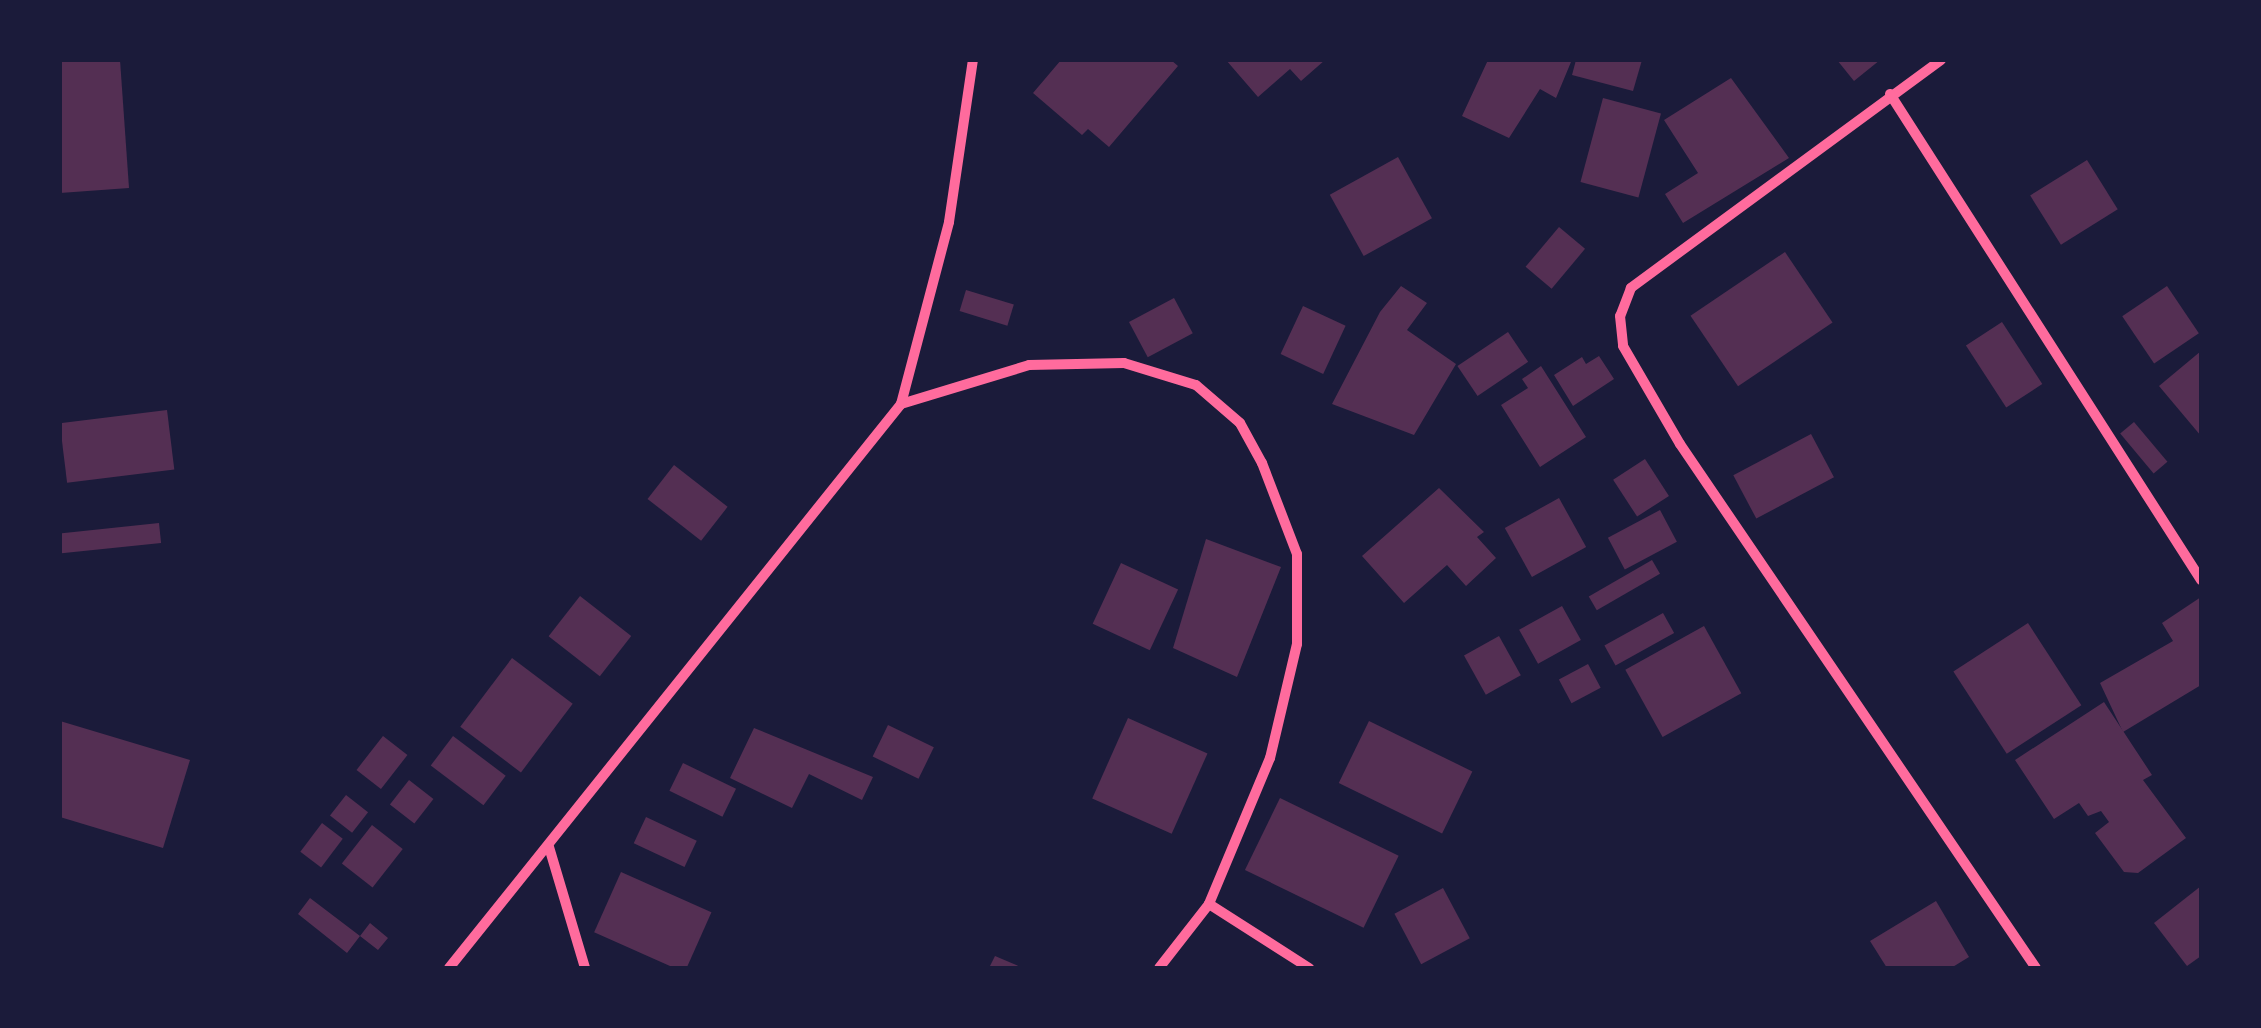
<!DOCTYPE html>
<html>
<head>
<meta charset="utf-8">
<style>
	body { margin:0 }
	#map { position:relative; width:2261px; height:1028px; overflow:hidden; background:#1b1b3a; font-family:"Varela Round",sans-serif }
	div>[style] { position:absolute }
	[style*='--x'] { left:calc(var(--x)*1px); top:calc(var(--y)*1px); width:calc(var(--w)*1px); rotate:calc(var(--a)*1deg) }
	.building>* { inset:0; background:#542f53; transform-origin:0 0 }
	.minor>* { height:10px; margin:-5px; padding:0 5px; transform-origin:5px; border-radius:5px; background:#ff6b9d }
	span { translate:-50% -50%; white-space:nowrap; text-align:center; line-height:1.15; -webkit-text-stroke:8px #1b1b3a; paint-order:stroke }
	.frame { position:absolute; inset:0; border:62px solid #1b1b3a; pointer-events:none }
</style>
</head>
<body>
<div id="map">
	<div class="building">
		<i style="clip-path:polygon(60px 60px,120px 60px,129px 188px,60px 193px)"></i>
		<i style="clip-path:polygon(1061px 60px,1171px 60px,1178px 66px,1109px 147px,1088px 129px,1082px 135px,1033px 93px)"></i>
		<i style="clip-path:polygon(1226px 60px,1325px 60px,1301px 81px,1290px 69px,1258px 97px)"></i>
		<i style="clip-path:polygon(1488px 60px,1565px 60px,1571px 62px,1556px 98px,1540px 89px,1509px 138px,1462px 116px)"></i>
		<i style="clip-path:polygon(1576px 60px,1642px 60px,1633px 91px,1572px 75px)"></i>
		<i style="clip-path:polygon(1837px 60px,1880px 60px,1854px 81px)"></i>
		<i style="clip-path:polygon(1731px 78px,1789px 158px,1683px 223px,1665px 194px,1698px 173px,1664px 120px)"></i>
		<i style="left:1603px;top:98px;width:60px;height:87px;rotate:15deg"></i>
		<i style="left:1398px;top:157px;width:70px;height:78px;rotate:61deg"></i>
		<i style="left:2087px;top:160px;width:58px;height:67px;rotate:58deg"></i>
		<i style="left:1559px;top:227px;width:34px;height:52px;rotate:40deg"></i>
		<i style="left:1785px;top:252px;width:85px;height:114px;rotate:56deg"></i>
		<i style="clip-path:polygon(1401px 286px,1427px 303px,1407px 330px,1456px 364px,1414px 435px,1332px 404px,1380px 312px)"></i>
		<i style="left:2167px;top:286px;width:57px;height:54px;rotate:56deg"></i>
		<i style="left:966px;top:290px;width:50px;height:22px;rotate:17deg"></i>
		<i style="left:1174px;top:298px;width:40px;height:51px;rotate:62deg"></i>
		<i style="left:1303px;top:306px;width:47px;height:53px;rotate:25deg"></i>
		<i style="left:2002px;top:322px;width:74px;height:43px;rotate:57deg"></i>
		<i style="left:1508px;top:332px;width:36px;height:61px;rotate:56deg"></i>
		<i style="clip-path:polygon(2201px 351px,2201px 436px,2159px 386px)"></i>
		<i style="clip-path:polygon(1599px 356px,1614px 379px,1573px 406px,1554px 375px,1582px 357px,1586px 364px)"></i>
		<i style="clip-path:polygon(1541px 366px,1586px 437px,1540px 467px,1501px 405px,1528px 388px,1522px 379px)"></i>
		<i style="left:167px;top:410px;width:60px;height:108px;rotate:83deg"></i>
		<i style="left:2134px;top:422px;width:52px;height:18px;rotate:50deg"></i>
		<i style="left:1811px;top:434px;width:49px;height:88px;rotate:62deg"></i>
		<i style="left:1645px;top:459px;width:44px;height:38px;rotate:57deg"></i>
		<i style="left:674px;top:465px;width:68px;height:43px;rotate:38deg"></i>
		<i style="clip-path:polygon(1439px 488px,1484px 532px,1477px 537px,1496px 558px,1466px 586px,1447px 565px,1404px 603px,1362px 556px)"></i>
		<i style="left:1559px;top:498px;width:56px;height:62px;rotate:61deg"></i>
		<i style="left:1660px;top:510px;width:36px;height:59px;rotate:62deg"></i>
		<i style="left:159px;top:523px;width:20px;height:100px;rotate:84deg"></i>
		<i style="clip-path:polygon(1206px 539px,1281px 567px,1237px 677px,1173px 648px)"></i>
		<i style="left:1652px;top:560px;width:16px;height:73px;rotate:60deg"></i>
		<i style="left:1121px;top:563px;width:63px;height:67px;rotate:25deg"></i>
		<i style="left:580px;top:596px;width:65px;height:51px;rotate:38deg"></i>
		<i style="clip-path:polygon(2201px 597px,2201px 685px,2123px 732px,2100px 683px,2173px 641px,2162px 623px)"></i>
		<i style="left:1562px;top:606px;width:39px;height:49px;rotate:61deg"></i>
		<i style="left:1663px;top:613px;width:23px;height:67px;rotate:61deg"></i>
		<i style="left:2028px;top:623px;width:98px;height:89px;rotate:57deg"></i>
		<i style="left:1704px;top:626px;width:77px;height:90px;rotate:61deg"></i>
		<i style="left:1499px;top:636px;width:45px;height:40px;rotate:61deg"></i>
		<i style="left:512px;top:658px;width:76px;height:86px;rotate:37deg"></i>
		<i style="left:1588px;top:664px;width:27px;height:33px;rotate:62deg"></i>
		<i style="clip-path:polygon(2104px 702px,2152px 775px,2143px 780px,2186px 838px,2138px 873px,2124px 872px,2095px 833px,2109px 822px,2101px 811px,2088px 816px,2079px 803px,2054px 819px,2015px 760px)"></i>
		<i style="left:1128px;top:718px;width:87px;height:88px;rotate:24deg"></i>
		<i style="clip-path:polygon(60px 721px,190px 760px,163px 848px,60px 817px)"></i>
		<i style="left:1369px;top:721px;width:115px;height:69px;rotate:26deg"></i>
		<i style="left:888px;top:725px;width:51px;height:35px;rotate:26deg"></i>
		<i style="clip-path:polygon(754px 728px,873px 777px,862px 800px,809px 774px,792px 808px,730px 778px)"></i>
		<i style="left:383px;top:736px;width:31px;height:43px;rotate:38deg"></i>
		<i style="left:453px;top:736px;width:66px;height:37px;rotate:37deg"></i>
		<i style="left:683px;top:763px;width:59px;height:31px;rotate:26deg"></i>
		<i style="left:409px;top:780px;width:31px;height:31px;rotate:38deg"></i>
		<i style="left:346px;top:795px;width:28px;height:26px;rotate:38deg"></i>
		<i style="left:1280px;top:798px;width:132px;height:80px;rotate:26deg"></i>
		<i style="left:646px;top:817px;width:56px;height:29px;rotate:25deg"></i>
		<i style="left:322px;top:823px;width:26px;height:36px;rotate:37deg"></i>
		<i style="left:372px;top:825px;width:39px;height:49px;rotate:38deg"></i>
		<i style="left:621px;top:872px;width:99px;height:66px;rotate:24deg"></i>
		<i style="clip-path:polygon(2201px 886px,2201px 956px,2187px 966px,2154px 923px)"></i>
		<i style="left:1443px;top:888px;width:57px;height:55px;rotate:62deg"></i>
		<i style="clip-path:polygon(310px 898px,360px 936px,370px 923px,388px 938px,378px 950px,360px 936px,347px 953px,298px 914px)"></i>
		<i style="clip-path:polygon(1936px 901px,1969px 957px,1951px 968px,1887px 968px,1870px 941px)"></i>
		<i style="clip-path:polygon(995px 956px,1023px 968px,989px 968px)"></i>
	</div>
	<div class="minor">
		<i style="--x:1941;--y:60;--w:385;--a:143.7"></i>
		<i style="--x:1631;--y:288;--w:30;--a:111"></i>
		<i style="--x:1620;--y:316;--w:30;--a:84"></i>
		<i style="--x:1623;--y:346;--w:113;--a:59.8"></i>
		<i style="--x:1680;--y:444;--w:633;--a:55.81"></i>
		<i style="--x:1890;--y:94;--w:577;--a:57.38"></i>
		<i style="--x:901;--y:404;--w:134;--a:-16.9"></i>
		<i style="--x:1029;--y:365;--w:95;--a:-1.2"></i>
		<i style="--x:1124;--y:363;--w:75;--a:17"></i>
		<i style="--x:1196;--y:385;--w:58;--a:40.8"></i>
		<i style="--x:1240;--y:423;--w:46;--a:61.2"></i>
		<i style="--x:1262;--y:463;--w:97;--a:69"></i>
		<i style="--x:1297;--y:554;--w:90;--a:90"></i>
		<i style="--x:1297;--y:644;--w:117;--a:103.3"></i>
		<i style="--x:1270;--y:758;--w:158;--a:112.7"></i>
		<i style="--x:1209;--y:904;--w:81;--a:128"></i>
		<i style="--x:549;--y:847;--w:126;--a:73.4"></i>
		<i style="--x:1209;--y:904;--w:119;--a:32.6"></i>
		<i style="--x:449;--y:968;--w:723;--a:-51.29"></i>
		<i style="--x:901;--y:404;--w:188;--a:-75.2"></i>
		<i style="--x:949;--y:222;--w:164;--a:-81.6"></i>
	</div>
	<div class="frame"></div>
</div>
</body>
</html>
